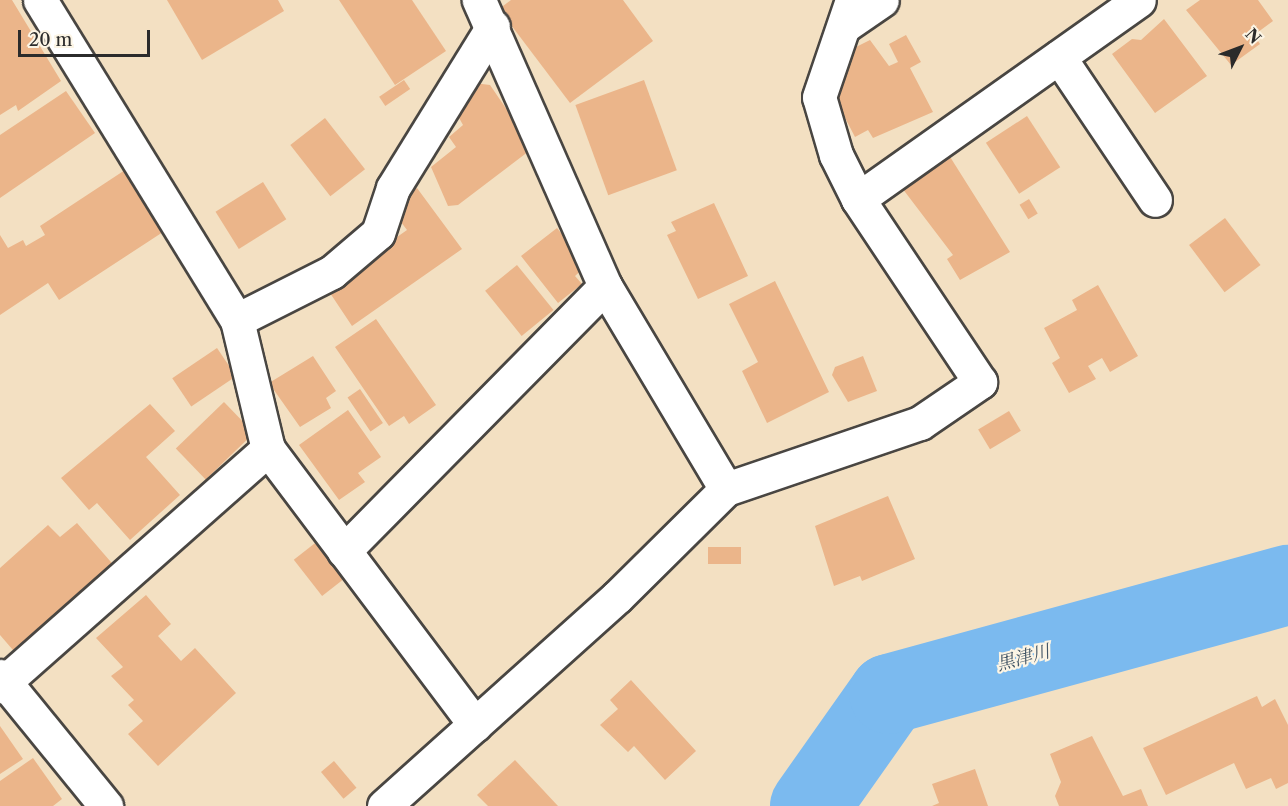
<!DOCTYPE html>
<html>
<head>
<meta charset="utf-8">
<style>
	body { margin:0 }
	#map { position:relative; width:1288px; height:806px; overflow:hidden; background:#f3e0c2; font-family:"Libre Caslon Text","Noto Serif JP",serif }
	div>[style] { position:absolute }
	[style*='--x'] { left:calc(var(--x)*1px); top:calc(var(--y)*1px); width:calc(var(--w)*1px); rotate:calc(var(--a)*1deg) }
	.river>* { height:80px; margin:-40px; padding:0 40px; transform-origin:40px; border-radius:40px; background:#7bbaef }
	.building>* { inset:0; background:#ebb58a; transform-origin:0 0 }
	.roads { filter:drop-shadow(2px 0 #494642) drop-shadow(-2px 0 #494642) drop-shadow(0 2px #494642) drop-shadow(0 -2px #494642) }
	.street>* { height:33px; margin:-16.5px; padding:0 16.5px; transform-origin:16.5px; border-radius:16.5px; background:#fff }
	span { translate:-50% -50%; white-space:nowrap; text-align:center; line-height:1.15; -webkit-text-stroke:4.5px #fcf5e5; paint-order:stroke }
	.water-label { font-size:18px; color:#435666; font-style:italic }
	.north { position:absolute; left:1210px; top:18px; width:60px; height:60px; -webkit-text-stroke:4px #fcf5e5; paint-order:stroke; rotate:48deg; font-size:16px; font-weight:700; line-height:24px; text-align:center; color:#2b2b2b }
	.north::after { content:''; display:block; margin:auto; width:21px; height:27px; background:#2b2b2b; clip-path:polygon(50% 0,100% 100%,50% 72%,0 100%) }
	.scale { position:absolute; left:18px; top:30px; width:132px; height:27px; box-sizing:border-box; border:3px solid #2b2b2b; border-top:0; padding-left:8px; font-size:18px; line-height:21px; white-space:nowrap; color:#2b2b2b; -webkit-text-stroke:4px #fcf5e5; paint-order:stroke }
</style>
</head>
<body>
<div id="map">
	<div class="river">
		<i style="--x:810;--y:806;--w:137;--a:-54.8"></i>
		<i style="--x:889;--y:694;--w:414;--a:-15.3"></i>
	</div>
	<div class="building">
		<i style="clip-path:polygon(0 0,12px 0,61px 81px,18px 111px,16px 105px,0 115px)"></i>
		<i style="clip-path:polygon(167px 0,278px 0,284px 11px,202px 60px)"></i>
		<i style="clip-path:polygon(339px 0,412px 0,446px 51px,395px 85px)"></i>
		<i style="clip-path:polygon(511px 0,623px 0,653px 41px,570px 103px,499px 9px)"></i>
		<i style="clip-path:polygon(1200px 0,1258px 0,1273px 21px,1254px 35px,1260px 44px,1231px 65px,1186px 10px)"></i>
		<i style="clip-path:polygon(1164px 19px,1207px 76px,1155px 113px,1112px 54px,1132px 39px,1141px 40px)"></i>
		<i style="clip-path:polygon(906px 35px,921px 62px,910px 68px,933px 112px,873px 138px,868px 130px,855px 137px,828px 85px,842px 54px,870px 40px,889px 66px,898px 62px,889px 44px)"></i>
		<i style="left:404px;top:80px;width:11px;height:30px;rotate:56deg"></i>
		<i style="left:644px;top:80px;width:96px;height:73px;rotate:70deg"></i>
		<i style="clip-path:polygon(474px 83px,490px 85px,533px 148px,458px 205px,448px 206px,431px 167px,456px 147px,449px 137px,463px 125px,458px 116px)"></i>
		<i style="clip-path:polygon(66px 91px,95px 133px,0 198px,0 135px)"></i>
		<i style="left:1027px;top:116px;width:61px;height:49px;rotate:57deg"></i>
		<i style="left:325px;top:118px;width:65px;height:44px;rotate:52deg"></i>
		<i style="clip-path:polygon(947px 152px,1010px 252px,960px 280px,947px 259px,953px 255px,899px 184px)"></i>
		<i style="clip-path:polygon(125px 170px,163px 232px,59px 300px,48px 283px,0 315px,0 235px,8px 248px,23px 240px,26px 246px,45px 235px,40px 226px)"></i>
		<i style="left:263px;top:182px;width:44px;height:56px;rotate:58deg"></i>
		<i style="clip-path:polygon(417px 188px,462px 249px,352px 326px,326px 287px,407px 230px,398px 218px,403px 198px)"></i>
		<i style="left:1029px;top:199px;width:17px;height:11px;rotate:59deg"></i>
		<i style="clip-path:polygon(714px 203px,748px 276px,698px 299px,667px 235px,676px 231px,671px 222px)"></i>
		<i style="left:1225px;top:218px;width:59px;height:45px;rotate:53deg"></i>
		<i style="clip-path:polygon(557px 228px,587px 265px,575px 276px,582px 284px,558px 303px,521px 256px)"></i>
		<i style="left:517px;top:265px;width:58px;height:41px;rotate:51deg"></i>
		<i style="clip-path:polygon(775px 281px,829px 392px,767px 423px,742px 371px,758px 362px,729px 304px)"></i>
		<i style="clip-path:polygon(1098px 285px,1138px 356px,1110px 372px,1102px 358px,1088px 366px,1096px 379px,1069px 393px,1052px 363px,1060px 358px,1044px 328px,1077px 310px,1072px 300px)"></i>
		<i style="clip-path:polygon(376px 319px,436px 405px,409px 424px,404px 416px,389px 426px,335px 347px)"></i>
		<i style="left:217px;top:348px;width:34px;height:54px;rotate:56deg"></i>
		<i style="clip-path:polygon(313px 356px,336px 391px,326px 398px,331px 408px,300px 427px,269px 383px)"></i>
		<i style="clip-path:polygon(863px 356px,877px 391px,848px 402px,832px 375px,835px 367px)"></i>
		<i style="left:360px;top:389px;width:41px;height:15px;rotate:56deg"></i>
		<i style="left:224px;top:402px;width:43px;height:67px;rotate:46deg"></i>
		<i style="clip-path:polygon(150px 404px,175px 431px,146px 457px,180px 495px,130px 540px,97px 503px,89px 510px,61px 478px)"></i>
		<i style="clip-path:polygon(348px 410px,381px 457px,358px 473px,365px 482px,339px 500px,299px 445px)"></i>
		<i style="left:1009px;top:411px;width:23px;height:36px;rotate:59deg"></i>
		<i style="clip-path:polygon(888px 496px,915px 559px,862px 581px,860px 576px,834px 586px,815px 526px)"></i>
		<i style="clip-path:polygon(77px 523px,117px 569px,19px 657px,0 635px,0 568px,48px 525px,60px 537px)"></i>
		<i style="left:319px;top:540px;width:46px;height:32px;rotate:52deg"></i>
		<i style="left:741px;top:547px;width:17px;height:33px;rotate:90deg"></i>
		<i style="clip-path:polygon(146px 595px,171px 624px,158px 636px,181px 661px,195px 648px,236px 693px,158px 766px,128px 734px,143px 721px,128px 705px,134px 700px,111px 676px,123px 667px,96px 638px)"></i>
		<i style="clip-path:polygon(631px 680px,696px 751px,665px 780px,634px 746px,628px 752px,600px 725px,618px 709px,610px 700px)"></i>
		<i style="clip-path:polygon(1257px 696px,1262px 707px,1275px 699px,1288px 725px,1288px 783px,1276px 789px,1271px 778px,1246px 789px,1234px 763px,1166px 795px,1143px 748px)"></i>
		<i style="clip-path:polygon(0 726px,23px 759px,0 774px)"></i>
		<i style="clip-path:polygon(1092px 736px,1123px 796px,1141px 789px,1148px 806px,1059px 806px,1055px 796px,1061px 782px,1050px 754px)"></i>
		<i style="clip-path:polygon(33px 758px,62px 799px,53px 806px,0 806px,0 781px)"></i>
		<i style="clip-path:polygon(515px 760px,558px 806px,488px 806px,477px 795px)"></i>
		<i style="left:334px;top:761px;width:35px;height:17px;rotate:50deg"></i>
		<i style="clip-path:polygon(975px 769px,988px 806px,932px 806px,939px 803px,932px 784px)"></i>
	</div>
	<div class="roads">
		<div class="street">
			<i style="--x:40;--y:0;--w:376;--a:58.4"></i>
			<i style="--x:237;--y:320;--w:133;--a:76.5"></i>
			<i style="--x:268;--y:449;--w:345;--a:53.1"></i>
			<i style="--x:847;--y:24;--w:42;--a:-34.4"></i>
			<i style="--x:1059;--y:57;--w:172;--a:56.1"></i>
			<i style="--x:858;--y:199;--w:344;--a:-35.3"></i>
			<i style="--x:237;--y:320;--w:106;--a:-26.8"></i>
			<i style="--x:332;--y:272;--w:60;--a:-40.3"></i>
			<i style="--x:378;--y:233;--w:47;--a:-71.6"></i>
			<i style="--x:393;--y:188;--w:190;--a:-58.3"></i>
			<i style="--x:726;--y:489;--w:205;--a:-18.8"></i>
			<i style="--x:920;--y:423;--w:73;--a:-34.3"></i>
			<i style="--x:980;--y:382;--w:220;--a:-123.7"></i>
			<i style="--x:858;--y:199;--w:49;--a:-116.6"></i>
			<i style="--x:836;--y:155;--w:60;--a:-106.3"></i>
			<i style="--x:819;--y:97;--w:102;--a:-71.2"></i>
			<i style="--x:344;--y:551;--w:372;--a:-45.4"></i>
			<i style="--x:0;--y:676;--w:168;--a:50.8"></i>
			<i style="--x:0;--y:686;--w:358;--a:-41.5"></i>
			<i style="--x:384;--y:806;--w:313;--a:-41.9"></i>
			<i style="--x:617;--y:597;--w:153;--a:-44.7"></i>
			<i style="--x:726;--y:489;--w:236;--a:-120.8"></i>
			<i style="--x:605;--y:286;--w:313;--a:-113.8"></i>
		</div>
	</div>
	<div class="water-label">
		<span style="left:1023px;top:658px;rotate:-15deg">黒津川</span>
	</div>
	<div class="north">N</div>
	<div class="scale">20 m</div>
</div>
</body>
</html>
